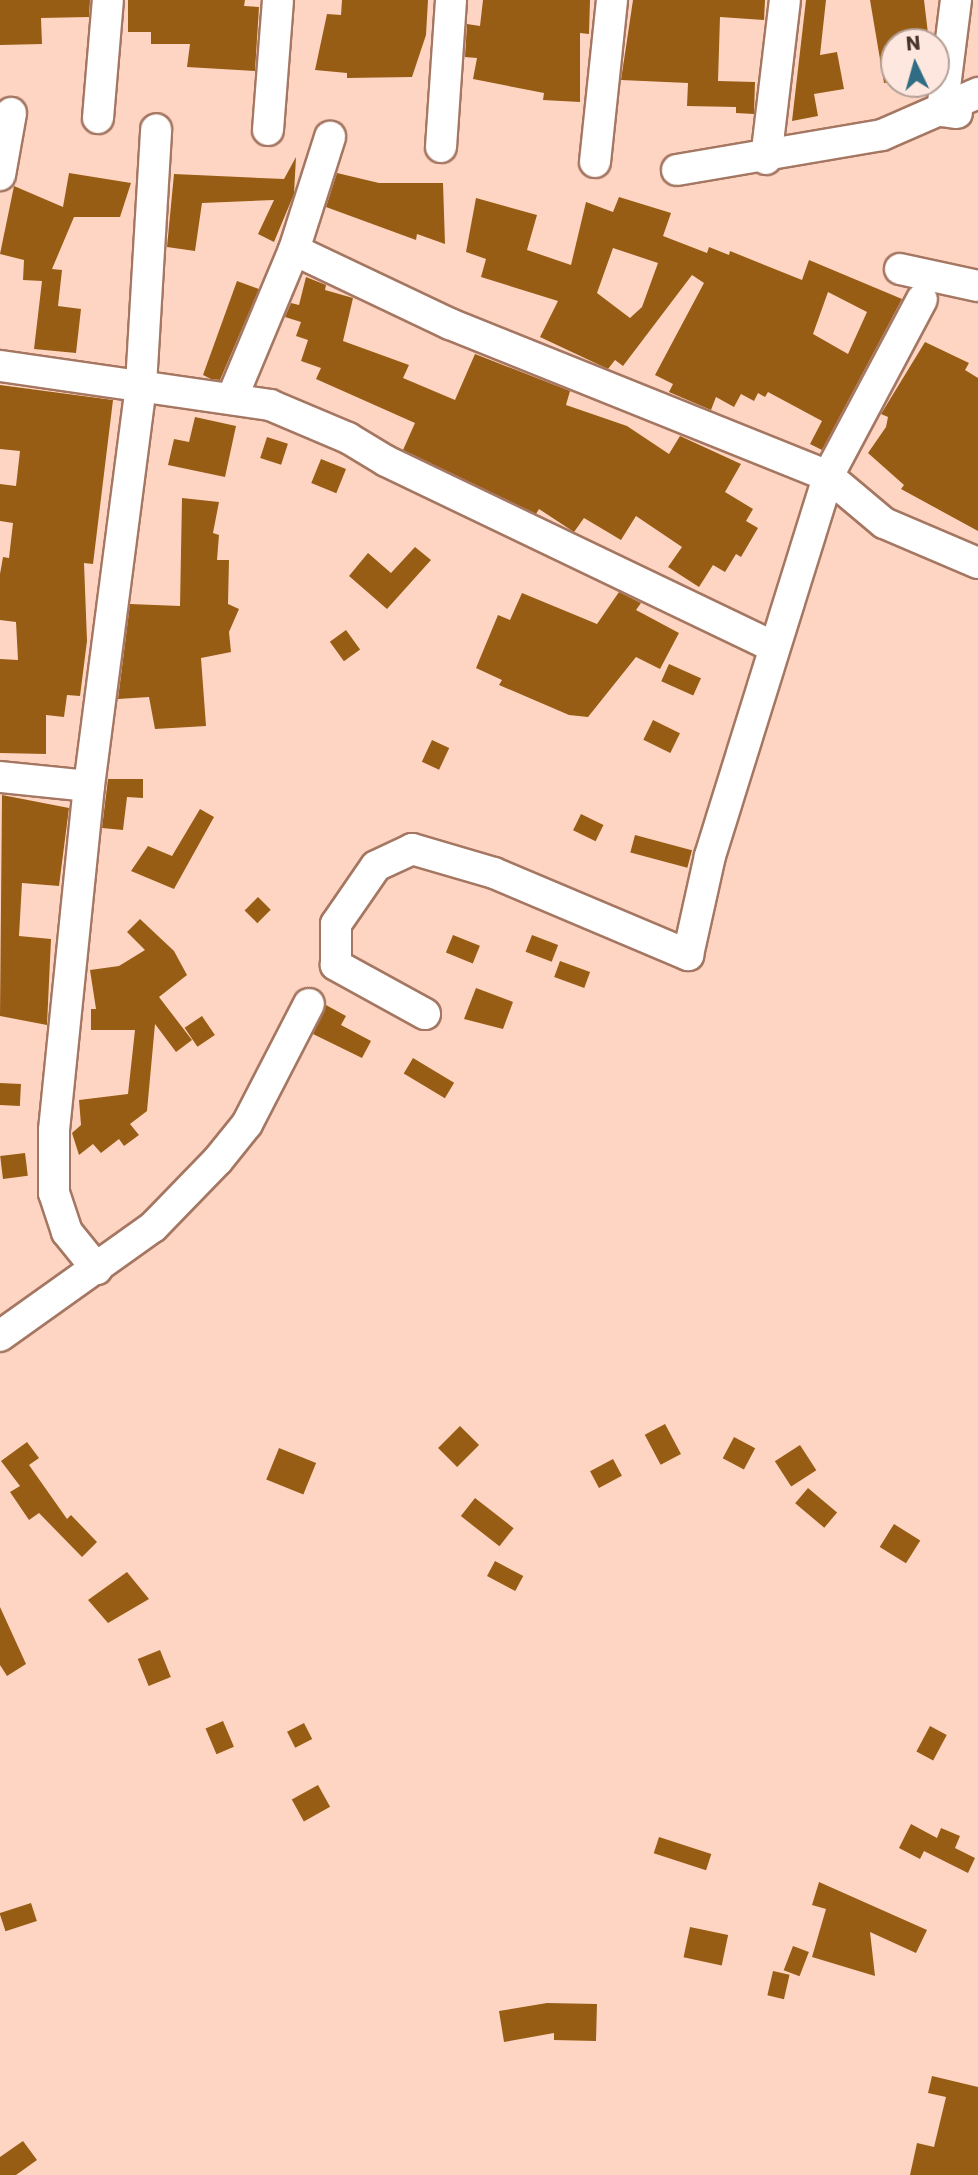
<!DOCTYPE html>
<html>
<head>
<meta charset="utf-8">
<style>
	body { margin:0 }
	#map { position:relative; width:978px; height:2175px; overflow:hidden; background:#fed5c3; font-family:Poppins,sans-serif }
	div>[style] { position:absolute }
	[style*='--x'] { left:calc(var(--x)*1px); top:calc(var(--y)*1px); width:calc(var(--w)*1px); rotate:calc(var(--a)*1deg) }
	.building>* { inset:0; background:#985d14; transform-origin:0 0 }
	.roads { filter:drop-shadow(2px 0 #a57762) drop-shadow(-2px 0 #a57762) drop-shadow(0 2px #a57762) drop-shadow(0 -2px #a57762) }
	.minor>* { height:30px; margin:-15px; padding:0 15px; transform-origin:15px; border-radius:15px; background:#fff }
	span { translate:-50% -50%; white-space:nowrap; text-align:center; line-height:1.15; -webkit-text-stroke:7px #fde7de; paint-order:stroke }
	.north { position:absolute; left:880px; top:28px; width:70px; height:70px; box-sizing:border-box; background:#fde7de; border:2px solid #b5a097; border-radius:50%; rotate:355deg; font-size:19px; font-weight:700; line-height:28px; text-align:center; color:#49352c }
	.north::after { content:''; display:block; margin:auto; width:24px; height:32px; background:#306d84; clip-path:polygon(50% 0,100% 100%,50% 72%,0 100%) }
</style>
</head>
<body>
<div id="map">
	<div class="building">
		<i style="clip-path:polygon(0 0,90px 0,89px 17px,41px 18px,42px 44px,0 45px)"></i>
		<i style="clip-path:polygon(128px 0,245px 0,244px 6px,259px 7px,255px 71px,187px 67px,190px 44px,151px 44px,151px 32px,128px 32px)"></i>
		<i style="clip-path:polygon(342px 0,428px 0,426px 35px,412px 77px,347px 78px,347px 73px,315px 70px,327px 14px,341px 15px)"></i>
		<i style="clip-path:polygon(483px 0,590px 0,589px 34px,580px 33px,580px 102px,543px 100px,544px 93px,473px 79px,477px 58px,465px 57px,467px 24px,480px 26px)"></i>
		<i style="clip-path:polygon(633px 0,765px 0,764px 20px,720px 17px,718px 81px,755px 82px,754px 114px,736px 113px,736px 107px,687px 106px,688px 83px,621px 80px)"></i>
		<i style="clip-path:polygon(806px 0,826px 0,820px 55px,837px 52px,844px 89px,814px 94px,818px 116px,792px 121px)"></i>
		<i style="clip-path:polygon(870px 0,924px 0,929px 42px,894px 42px,894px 82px,884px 83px)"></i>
		<i style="clip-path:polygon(296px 157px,294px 194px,274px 242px,258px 234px,274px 200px,202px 203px,195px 251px,167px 247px,174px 174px,284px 179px)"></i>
		<i style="clip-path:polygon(69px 173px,131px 183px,120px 217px,74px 217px,52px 269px,62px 270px,58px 306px,81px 309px,76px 353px,34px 349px,42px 281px,23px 280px,24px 260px,0 254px,14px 186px,63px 207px)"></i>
		<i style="clip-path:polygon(337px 173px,379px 183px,443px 183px,445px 244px,417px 234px,416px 240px,326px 207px)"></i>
		<i style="clip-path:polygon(evenodd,619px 197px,671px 213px,663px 236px,707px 253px,709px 247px,729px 255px,730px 251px,802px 280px,809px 260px,902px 299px,822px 450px,810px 444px,822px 421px,768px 392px,765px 397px,758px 393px,754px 401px,741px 394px,734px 407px,716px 397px,711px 410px,669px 392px,673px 384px,655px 375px,704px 283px,692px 275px,623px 366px,615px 360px,608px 369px,540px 337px,558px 301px,481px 277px,486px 259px,466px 252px,476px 198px,537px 215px,527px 250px,571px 265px,586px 202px,613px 212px,619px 197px,613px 248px,658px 263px,642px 307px,630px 318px,597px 293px,613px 248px,619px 197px,828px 292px,867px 312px,848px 354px,813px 334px,828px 292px)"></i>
		<i style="clip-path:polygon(306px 277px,326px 285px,325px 290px,353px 298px,343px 341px,409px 365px,403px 378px,455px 400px,475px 354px,570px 391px,566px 405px,627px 426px,669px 454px,680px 436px,741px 464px,725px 492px,753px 509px,746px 521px,758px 528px,741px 557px,736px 554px,725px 572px,713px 565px,699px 587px,668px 567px,682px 547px,636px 516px,621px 540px,584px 518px,574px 532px,539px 509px,536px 514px,403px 450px,415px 423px,316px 379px,321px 368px,301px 361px,308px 340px,296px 336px,301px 322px,285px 317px,291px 303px,299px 305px)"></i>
		<i style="clip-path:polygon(237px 281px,259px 289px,220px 380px,211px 379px,203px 375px)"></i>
		<i style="clip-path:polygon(925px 342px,969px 363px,965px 370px,978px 378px,978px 531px,901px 489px,904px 485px,868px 453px,886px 427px,888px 417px,881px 414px)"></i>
		<i style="clip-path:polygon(0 385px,113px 400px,93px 564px,84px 563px,87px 641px,80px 696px,67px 695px,64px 717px,46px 715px,46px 754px,0 753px,0 659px,18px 660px,16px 622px,0 620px,0 574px,3px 557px,9px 558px,13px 523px,0 521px,0 484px,16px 486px,20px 451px,0 449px)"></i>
		<i style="clip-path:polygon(195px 417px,236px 426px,225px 477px,168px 465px,174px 439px,189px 442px)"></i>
		<i style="left:267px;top:437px;width:22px;height:22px;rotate:18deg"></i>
		<i style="left:321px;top:459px;width:27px;height:26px;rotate:22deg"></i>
		<i style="clip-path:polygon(182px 498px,219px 502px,213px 533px,219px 535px,217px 560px,229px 560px,228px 604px,239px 609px,229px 632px,231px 652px,201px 658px,206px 726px,155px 729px,149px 697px,118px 699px,130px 604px,180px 606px)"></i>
		<i style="clip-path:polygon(415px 547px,431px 560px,387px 609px,349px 576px,368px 553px,391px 573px)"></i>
		<i style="clip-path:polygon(619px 592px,641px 603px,636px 610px,679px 633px,660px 669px,636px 657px,588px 717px,569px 715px,499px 685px,502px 680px,476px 668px,498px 615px,510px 620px,522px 593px,597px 624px)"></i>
		<i style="left:346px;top:630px;width:24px;height:20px;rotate:54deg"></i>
		<i style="left:669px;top:664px;width:35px;height:19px;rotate:24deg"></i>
		<i style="left:653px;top:720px;width:30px;height:22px;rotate:26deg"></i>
		<i style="left:432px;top:740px;width:19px;height:24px;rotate:25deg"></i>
		<i style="clip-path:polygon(108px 779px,143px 779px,143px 798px,127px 797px,123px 830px,102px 828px)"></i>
		<i style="clip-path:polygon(2px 795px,69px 808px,59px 886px,22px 883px,19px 936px,51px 939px,47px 1025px,0 1016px)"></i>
		<i style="clip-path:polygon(200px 809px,214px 817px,174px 889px,131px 871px,148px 846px,172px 856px)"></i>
		<i style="left:581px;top:814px;width:25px;height:18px;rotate:26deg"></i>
		<i style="left:635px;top:835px;width:59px;height:18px;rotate:15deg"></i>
		<i style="left:258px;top:897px;width:18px;height:19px;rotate:45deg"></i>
		<i style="clip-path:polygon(140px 919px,174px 951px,187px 975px,159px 997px,192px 1040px,176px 1052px,155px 1024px,147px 1111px,130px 1124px,139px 1135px,124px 1146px,119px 1139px,101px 1153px,93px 1144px,79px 1155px,72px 1133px,81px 1125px,79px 1100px,128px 1094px,135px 1030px,91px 1030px,91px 1009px,96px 1009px,90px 970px,119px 966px,145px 950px,127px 932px)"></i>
		<i style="left:453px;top:935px;width:29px;height:19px;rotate:22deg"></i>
		<i style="left:532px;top:935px;width:28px;height:18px;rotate:21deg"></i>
		<i style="left:560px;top:961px;width:32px;height:17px;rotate:20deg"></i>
		<i style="clip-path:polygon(476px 988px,513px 1002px,503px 1029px,464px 1019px)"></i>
		<i style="clip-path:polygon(326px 1005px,346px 1016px,341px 1025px,371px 1041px,362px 1058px,313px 1034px)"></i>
		<i style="left:202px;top:1016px;width:23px;height:21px;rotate:56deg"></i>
		<i style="left:413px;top:1058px;width:48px;height:18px;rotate:31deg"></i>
		<i style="left:0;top:1083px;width:21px;height:22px;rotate:3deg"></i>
		<i style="left:25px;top:1153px;width:23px;height:25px;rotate:83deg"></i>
		<i style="left:665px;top:1424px;width:34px;height:23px;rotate:62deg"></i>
		<i style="left:460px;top:1426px;width:27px;height:31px;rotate:45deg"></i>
		<i style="left:734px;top:1437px;width:24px;height:24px;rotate:28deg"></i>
		<i style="clip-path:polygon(27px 1442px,39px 1458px,29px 1465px,67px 1519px,71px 1515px,97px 1542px,82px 1557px,39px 1513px,29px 1520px,10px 1492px,20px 1486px,1px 1461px)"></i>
		<i style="left:800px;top:1445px;width:30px;height:30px;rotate:57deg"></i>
		<i style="left:279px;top:1448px;width:40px;height:34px;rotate:22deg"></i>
		<i style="left:613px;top:1459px;width:19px;height:26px;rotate:62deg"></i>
		<i style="left:808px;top:1488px;width:38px;height:20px;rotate:40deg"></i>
		<i style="left:475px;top:1498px;width:49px;height:23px;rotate:38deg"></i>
		<i style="left:894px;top:1524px;width:31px;height:27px;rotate:32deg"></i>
		<i style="left:495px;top:1561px;width:32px;height:17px;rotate:28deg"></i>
		<i style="clip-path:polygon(127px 1572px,149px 1599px,108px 1623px,88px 1600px)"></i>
		<i style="clip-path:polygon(0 1607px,26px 1664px,7px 1676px,0 1665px)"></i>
		<i style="left:160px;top:1650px;width:29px;height:24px;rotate:68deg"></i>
		<i style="left:223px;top:1721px;width:28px;height:19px;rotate:67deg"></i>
		<i style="left:304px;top:1723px;width:18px;height:19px;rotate:63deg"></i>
		<i style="left:930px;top:1726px;width:19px;height:29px;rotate:28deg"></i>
		<i style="left:318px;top:1785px;width:25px;height:30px;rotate:61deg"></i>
		<i style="clip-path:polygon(911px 1824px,937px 1838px,941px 1828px,960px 1836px,955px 1848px,975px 1858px,968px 1873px,924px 1851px,920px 1859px,899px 1848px)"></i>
		<i style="left:659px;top:1837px;width:55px;height:17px;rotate:18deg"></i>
		<i style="clip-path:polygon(819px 1882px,927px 1930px,916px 1953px,870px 1932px,875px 1976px,812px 1957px,826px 1909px,812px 1905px)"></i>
		<i style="left:31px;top:1903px;width:19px;height:33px;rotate:72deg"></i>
		<i style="left:690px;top:1927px;width:39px;height:31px;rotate:12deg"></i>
		<i style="left:793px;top:1946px;width:17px;height:26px;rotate:21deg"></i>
		<i style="left:773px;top:1971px;width:17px;height:25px;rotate:13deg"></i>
		<i style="clip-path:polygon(547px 2003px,597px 2004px,596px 2041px,554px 2040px,554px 2033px,504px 2042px,499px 2011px)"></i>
		<i style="clip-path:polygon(932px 2076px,978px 2087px,978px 2175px,910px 2175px,917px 2143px,934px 2147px,946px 2097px,928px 2093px)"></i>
		<i style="clip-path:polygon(23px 2141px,37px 2160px,16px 2175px,0 2175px,0 2157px)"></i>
	</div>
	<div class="roads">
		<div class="minor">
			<i style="--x:956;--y:0;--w:112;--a:97.2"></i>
			<i style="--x:942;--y:111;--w:15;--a:8"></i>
			<i style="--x:98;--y:118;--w:118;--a:-85.2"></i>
			<i style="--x:268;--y:130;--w:130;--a:-85.6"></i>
			<i style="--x:441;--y:147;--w:147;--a:-86.1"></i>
			<i style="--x:766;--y:159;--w:160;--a:-83.2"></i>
			<i style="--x:595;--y:162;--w:163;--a:-84"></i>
			<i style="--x:677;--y:170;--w:208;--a:-9.7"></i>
			<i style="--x:882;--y:135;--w:105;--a:-23.6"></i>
			<i style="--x:0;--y:175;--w:63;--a:-79.9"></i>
			<i style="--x:294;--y:250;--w:173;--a:25.4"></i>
			<i style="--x:450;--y:324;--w:407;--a:21.9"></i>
			<i style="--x:828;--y:476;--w:73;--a:40"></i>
			<i style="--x:884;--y:523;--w:102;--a:23.1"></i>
			<i style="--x:900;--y:269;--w:80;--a:12.3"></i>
			<i style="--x:0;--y:366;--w:273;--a:8.2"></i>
			<i style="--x:270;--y:405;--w:85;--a:22.9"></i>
			<i style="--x:348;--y:438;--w:44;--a:31.2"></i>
			<i style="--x:386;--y:461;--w:428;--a:25.6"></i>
			<i style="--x:232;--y:398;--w:160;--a:-67.3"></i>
			<i style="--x:294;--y:250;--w:119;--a:-72.3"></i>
			<i style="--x:0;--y:777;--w:89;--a:5.8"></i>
			<i style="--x:425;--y:1014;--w:102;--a:-151.2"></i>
			<i style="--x:336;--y:965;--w:41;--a:-90"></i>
			<i style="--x:336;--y:924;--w:70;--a:-55.4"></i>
			<i style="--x:376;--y:866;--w:40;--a:-25"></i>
			<i style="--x:412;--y:849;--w:85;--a:16.3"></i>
			<i style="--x:494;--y:873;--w:211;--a:22.9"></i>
			<i style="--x:688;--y:955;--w:101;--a:-77.5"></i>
			<i style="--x:710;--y:856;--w:398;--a:-72.7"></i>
			<i style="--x:828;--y:476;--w:200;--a:-62"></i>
			<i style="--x:97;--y:1269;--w:48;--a:-129"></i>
			<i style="--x:67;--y:1232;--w:41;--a:-108.4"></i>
			<i style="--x:54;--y:1193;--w:63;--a:-90"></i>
			<i style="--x:54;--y:1130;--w:346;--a:-84.2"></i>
			<i style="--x:89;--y:786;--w:404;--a:-82.6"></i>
			<i style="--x:141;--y:385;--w:256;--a:-86.6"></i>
			<i style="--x:0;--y:1336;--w:188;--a:-35.5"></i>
			<i style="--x:153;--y:1227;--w:93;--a:-45.9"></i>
			<i style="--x:218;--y:1160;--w:46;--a:-51.1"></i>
			<i style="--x:247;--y:1124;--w:135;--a:-62.7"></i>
		</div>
	</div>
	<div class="north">N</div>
</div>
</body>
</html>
